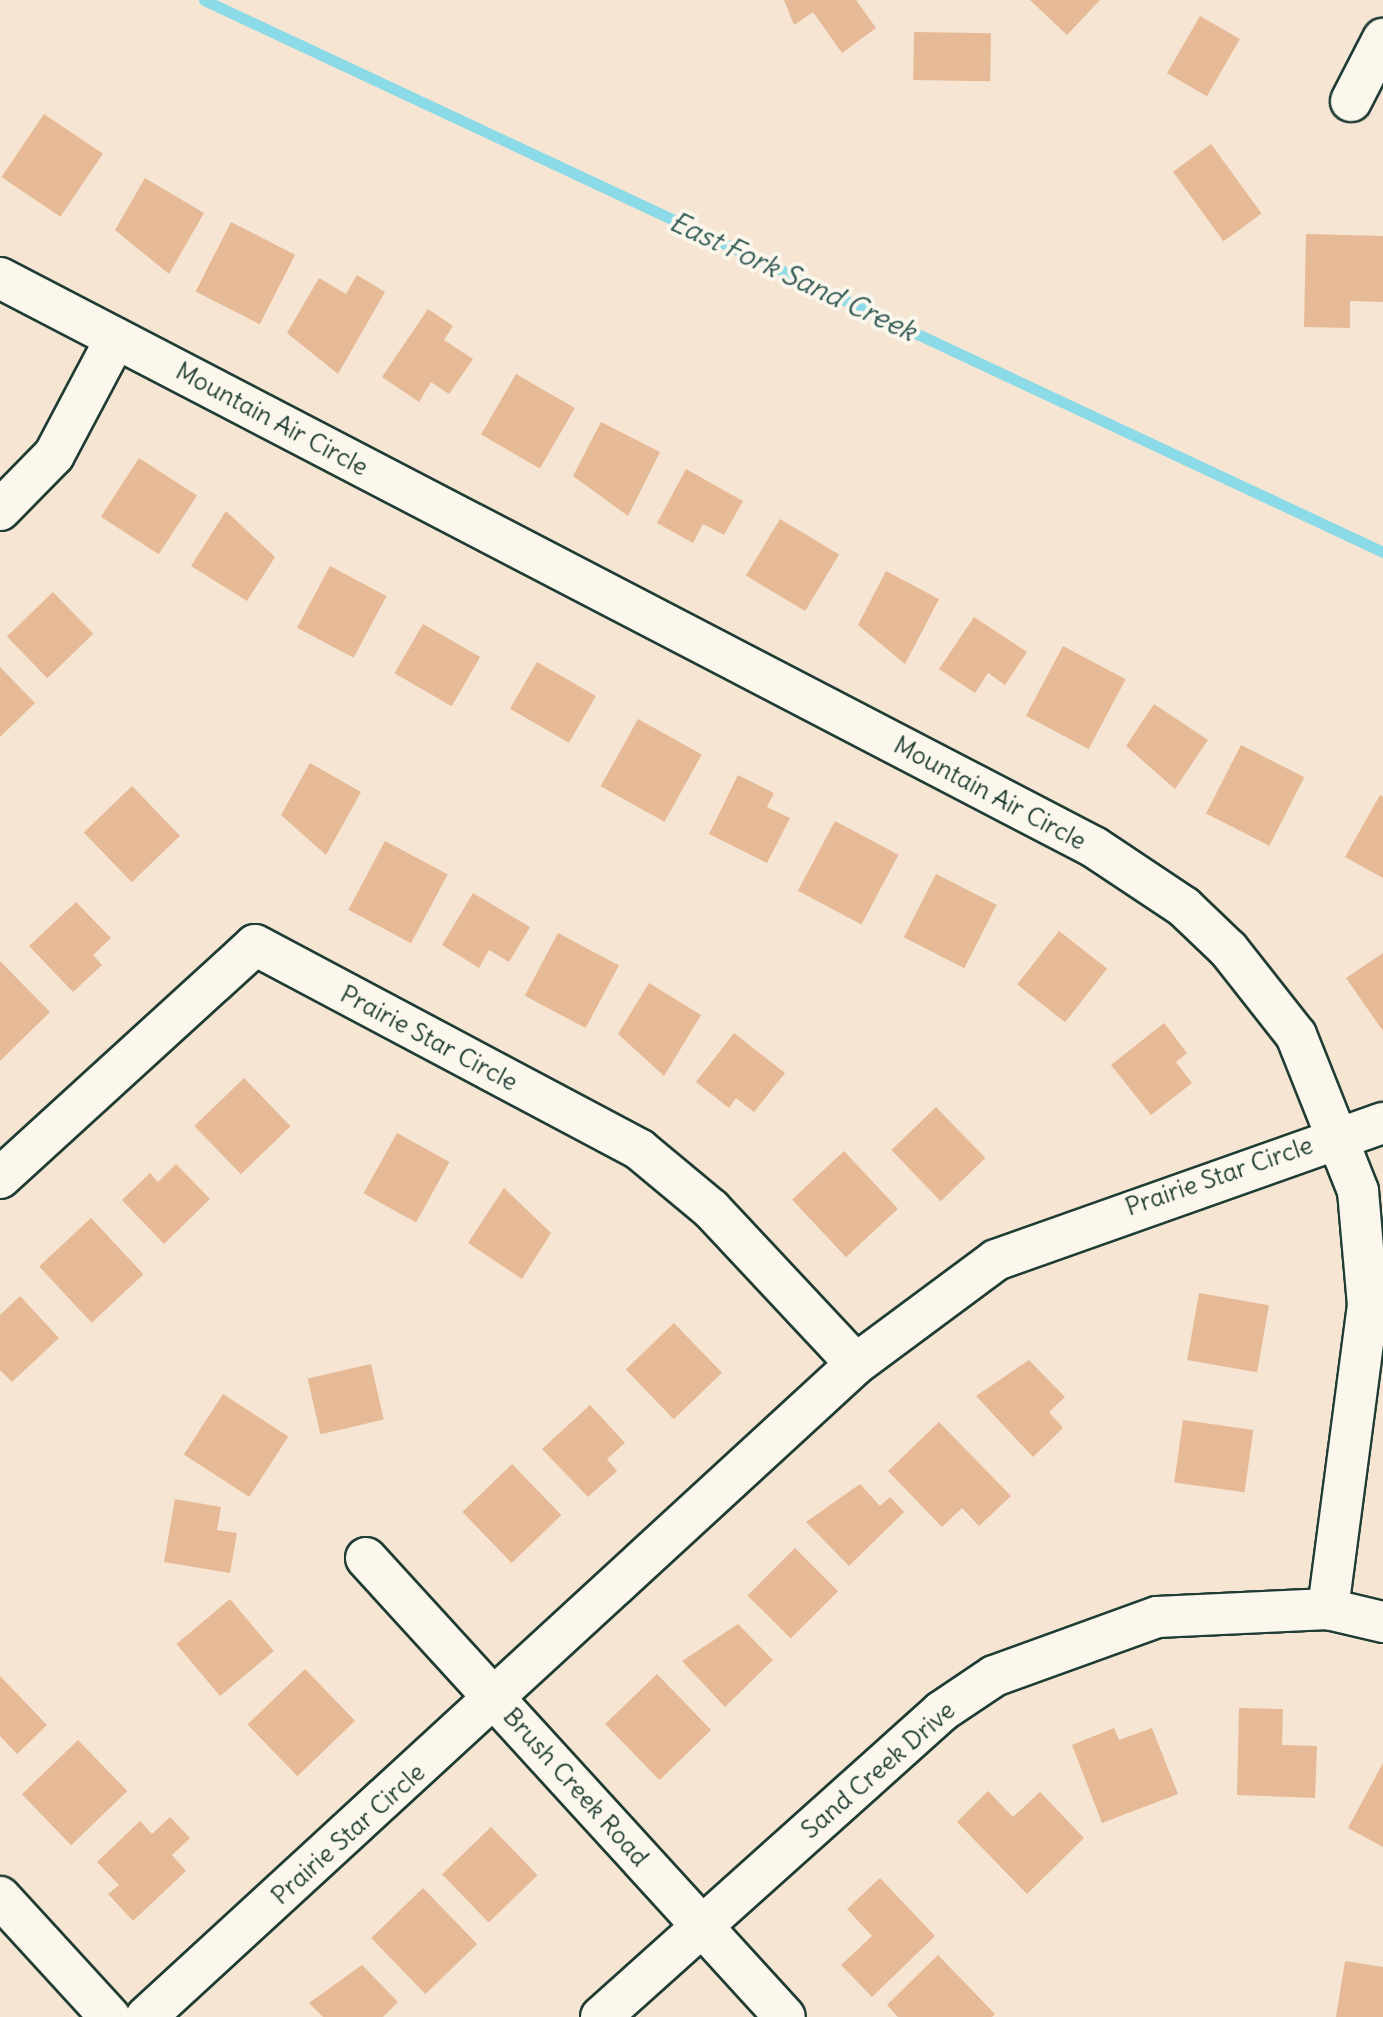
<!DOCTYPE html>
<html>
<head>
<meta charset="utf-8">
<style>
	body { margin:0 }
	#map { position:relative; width:1383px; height:2017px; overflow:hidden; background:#f5e5d2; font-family:Delius,sans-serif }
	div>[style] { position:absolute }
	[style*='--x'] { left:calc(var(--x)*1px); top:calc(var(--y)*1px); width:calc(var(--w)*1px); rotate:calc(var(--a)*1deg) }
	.stream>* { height:11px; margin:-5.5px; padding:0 5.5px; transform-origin:5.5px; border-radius:5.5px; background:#8bdae7 }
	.building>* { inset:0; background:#e6ba97; transform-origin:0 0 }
	.roads { filter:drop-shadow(2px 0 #1f3d34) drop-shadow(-2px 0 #1f3d34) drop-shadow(0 2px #1f3d34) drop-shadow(0 -2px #1f3d34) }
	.street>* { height:40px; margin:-20px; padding:0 20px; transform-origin:20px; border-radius:20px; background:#fbf7ec }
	span { translate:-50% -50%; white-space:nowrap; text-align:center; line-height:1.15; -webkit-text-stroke:8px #fbf7ec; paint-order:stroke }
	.street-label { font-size:25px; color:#1f3d34 }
	.water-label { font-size:28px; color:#355c58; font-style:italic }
</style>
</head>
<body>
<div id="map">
	<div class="stream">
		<i style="--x:204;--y:0;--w:1302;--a:25.09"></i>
	</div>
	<div class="building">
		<i style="clip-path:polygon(784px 0,856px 0,876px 28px,842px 53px,813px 12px,794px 25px)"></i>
		<i style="clip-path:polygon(1030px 0,1100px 0,1067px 35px)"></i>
		<i style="left:1200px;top:16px;width:46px;height:66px;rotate:30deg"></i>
		<i style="left:914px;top:32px;width:77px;height:48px;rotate:1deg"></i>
		<i style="left:44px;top:114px;width:71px;height:76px;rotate:34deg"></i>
		<i style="left:1211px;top:144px;width:86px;height:47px;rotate:54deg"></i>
		<i style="clip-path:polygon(145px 178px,204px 213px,169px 274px,115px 230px)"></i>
		<i style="left:231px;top:222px;width:72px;height:78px;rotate:27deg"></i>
		<i style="clip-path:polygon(1306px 234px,1383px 236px,1383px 302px,1350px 301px,1350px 328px,1304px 327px)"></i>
		<i style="clip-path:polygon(357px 275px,385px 292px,338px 374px,287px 333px,319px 278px,346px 294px)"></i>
		<i style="clip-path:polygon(428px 309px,453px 326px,444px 340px,473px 359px,449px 394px,431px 382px,419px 402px,382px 377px)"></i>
		<i style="left:516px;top:374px;width:68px;height:70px;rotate:30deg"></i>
		<i style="clip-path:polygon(601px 422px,660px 452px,628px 516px,573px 476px)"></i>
		<i style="left:139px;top:458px;width:69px;height:70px;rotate:33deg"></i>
		<i style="clip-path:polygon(686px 469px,743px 501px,724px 535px,703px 524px,693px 543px,657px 523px)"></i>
		<i style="clip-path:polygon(226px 511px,275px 557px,247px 601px,191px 566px)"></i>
		<i style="left:780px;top:519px;width:69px;height:66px;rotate:31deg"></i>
		<i style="left:330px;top:566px;width:64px;height:70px;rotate:28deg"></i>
		<i style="clip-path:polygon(886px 571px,939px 599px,905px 664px,858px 625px)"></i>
		<i style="left:53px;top:592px;width:58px;height:64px;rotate:46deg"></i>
		<i style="clip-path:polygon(974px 617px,1027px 652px,1005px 685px,988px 673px,975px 693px,939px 669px)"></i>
		<i style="left:423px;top:624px;width:66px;height:57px;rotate:30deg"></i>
		<i style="left:1063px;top:646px;width:71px;height:79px;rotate:28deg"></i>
		<i style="left:537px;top:662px;width:68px;height:54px;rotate:30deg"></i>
		<i style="clip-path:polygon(0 667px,35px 703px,0 737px)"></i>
		<i style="clip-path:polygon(1154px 704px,1208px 740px,1175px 789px,1126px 746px)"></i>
		<i style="left:638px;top:719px;width:73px;height:77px;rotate:29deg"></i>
		<i style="left:1241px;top:745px;width:71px;height:77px;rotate:27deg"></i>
		<i style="clip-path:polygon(310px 763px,361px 792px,326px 855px,281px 815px)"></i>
		<i style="clip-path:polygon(738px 775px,774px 793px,767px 807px,790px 818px,767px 863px,709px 834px)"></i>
		<i style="left:132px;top:786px;width:69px;height:67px;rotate:46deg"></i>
		<i style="clip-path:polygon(1380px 795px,1383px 797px,1383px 878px,1345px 857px)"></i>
		<i style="left:835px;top:821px;width:72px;height:79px;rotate:28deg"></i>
		<i style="left:385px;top:841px;width:71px;height:78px;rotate:28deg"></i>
		<i style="left:936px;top:874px;width:68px;height:71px;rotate:27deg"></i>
		<i style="clip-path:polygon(473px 893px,530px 927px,509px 962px,489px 950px,479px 968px,442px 945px)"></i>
		<i style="clip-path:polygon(76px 902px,111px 938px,93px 955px,102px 965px,73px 992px,29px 946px)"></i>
		<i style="left:1059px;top:931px;width:61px;height:68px;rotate:38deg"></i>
		<i style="left:558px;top:933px;width:69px;height:71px;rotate:28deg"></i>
		<i style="clip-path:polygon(1383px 953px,1383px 1031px,1346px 978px)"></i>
		<i style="clip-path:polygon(0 961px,50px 1012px,0 1061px)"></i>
		<i style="clip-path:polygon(649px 983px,701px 1015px,664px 1076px,618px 1034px)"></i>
		<i style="clip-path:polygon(1164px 1023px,1187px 1053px,1176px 1062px,1192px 1083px,1151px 1115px,1111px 1065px)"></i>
		<i style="clip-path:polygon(734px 1033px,785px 1073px,754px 1112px,736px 1098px,729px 1108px,696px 1082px)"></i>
		<i style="left:244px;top:1078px;width:67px;height:69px;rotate:46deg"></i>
		<i style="left:936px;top:1107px;width:71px;height:62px;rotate:46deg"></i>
		<i style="left:397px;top:1133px;width:60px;height:69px;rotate:29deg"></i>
		<i style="left:844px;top:1151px;width:79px;height:71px;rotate:47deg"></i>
		<i style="clip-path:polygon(176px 1164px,210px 1199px,164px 1244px,122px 1200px,150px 1173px,158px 1182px)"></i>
		<i style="clip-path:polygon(504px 1188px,551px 1233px,522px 1279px,468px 1243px)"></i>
		<i style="left:91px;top:1218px;width:77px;height:71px;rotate:47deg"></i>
		<i style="left:1199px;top:1293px;width:71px;height:68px;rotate:10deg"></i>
		<i style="clip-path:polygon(20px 1296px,59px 1338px,12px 1382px,0 1370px,0 1315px)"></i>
		<i style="left:674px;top:1323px;width:69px;height:67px;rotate:46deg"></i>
		<i style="clip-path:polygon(1029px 1360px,1065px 1397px,1049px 1412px,1063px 1428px,1033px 1457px,976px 1396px)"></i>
		<i style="left:371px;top:1364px;width:57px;height:65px;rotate:77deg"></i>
		<i style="left:223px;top:1394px;width:78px;height:72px;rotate:33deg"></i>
		<i style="clip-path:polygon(590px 1405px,625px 1443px,607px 1459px,617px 1471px,588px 1497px,542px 1449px)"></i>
		<i style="left:1183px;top:1420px;width:71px;height:63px;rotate:8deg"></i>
		<i style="clip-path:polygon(939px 1422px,1011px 1496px,979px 1526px,962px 1508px,942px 1527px,888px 1471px)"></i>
		<i style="left:512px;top:1464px;width:71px;height:69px;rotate:46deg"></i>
		<i style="clip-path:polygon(860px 1484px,880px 1506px,890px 1497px,904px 1512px,849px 1566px,806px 1522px)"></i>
		<i style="clip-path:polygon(175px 1499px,221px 1507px,217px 1530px,237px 1533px,230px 1573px,164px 1562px)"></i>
		<i style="left:795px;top:1548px;width:61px;height:67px;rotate:45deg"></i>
		<i style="left:230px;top:1599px;width:68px;height:70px;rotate:50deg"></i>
		<i style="clip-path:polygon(738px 1624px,773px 1660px,725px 1707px,682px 1661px)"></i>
		<i style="left:305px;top:1669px;width:72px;height:80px;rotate:46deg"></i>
		<i style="left:657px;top:1674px;width:78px;height:72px;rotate:46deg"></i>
		<i style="clip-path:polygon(0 1676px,47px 1725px,17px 1754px,0 1736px)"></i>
		<i style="clip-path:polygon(1239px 1708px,1283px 1709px,1282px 1745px,1317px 1746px,1315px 1798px,1237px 1795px)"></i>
		<i style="clip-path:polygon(1114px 1728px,1119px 1740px,1152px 1728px,1178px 1794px,1102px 1823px,1072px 1745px)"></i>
		<i style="left:78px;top:1740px;width:71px;height:78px;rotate:46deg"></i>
		<i style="clip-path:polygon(1383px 1763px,1383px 1847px,1348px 1828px)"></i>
		<i style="clip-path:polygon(988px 1791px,1013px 1817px,1040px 1792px,1084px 1838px,1027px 1894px,957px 1822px)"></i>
		<i style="clip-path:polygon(170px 1817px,190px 1838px,172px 1855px,186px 1871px,133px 1921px,108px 1894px,119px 1885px,97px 1862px,140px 1821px,152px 1834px)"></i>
		<i style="left:491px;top:1827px;width:67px;height:68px;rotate:46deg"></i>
		<i style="clip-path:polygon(880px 1878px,935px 1936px,872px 1997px,841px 1965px,872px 1936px,847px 1909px)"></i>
		<i style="left:423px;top:1888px;width:78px;height:72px;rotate:46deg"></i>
		<i style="clip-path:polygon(938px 1955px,995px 2014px,992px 2017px,898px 2017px,887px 2005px)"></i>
		<i style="clip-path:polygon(1345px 1961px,1383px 1967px,1383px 2017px,1336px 2017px)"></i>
		<i style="clip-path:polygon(362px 1965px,398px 2002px,383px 2017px,323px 2017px,309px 2003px)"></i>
	</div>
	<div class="roads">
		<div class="street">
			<i style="--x:1351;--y:101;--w:70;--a:-62.7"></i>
			<i style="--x:0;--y:278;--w:1233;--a:27.48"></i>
			<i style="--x:1094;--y:847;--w:108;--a:33.7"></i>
			<i style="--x:1184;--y:907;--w:62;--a:43.7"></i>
			<i style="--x:1229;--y:950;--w:108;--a:51.8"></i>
			<i style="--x:1296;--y:1035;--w:168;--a:68.3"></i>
			<i style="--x:1358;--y:1191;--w:114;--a:85"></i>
			<i style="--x:1368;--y:1305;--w:307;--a:97.5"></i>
			<i style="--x:0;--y:510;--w:77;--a:-45.5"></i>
			<i style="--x:54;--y:455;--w:132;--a:-62.1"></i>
			<i style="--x:0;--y:1178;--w:345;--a:-42.4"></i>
			<i style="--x:255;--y:945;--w:436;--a:28"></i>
			<i style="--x:640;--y:1150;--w:92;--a:39.7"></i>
			<i style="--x:711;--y:1209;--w:212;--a:46.9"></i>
			<i style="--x:856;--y:1364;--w:965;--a:137.39"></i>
			<i style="--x:856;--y:1364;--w:174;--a:-36.6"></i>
			<i style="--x:996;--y:1260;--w:411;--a:-19.5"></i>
			<i style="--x:366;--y:1558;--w:621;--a:47.61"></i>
			<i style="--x:0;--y:1897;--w:163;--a:47.5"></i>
			<i style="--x:601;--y:2017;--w:458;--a:-41.9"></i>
			<i style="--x:942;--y:1711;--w:63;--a:-33.9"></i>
			<i style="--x:994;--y:1676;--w:173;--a:-19.9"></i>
			<i style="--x:1157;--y:1617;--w:171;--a:-2.7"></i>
			<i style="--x:1328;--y:1609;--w:57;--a:13.3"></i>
		</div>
	</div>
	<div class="street-label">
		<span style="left:272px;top:419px;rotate:28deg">Mountain Air Circle</span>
		<span style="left:990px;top:793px;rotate:28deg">Mountain Air Circle</span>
		<span style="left:429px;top:1038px;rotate:28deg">Prairie Star Circle</span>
		<span style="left:1219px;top:1176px;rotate:-19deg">Prairie Star Circle</span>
		<span style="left:878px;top:1770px;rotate:-41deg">Sand Creek Drive</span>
		<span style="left:576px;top:1787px;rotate:48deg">Brush Creek Road</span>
		<span style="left:348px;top:1834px;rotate:-42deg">Prairie Star Circle</span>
	</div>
	<div class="water-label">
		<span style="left:793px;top:276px;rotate:25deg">East Fork Sand Creek</span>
	</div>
</div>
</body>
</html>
